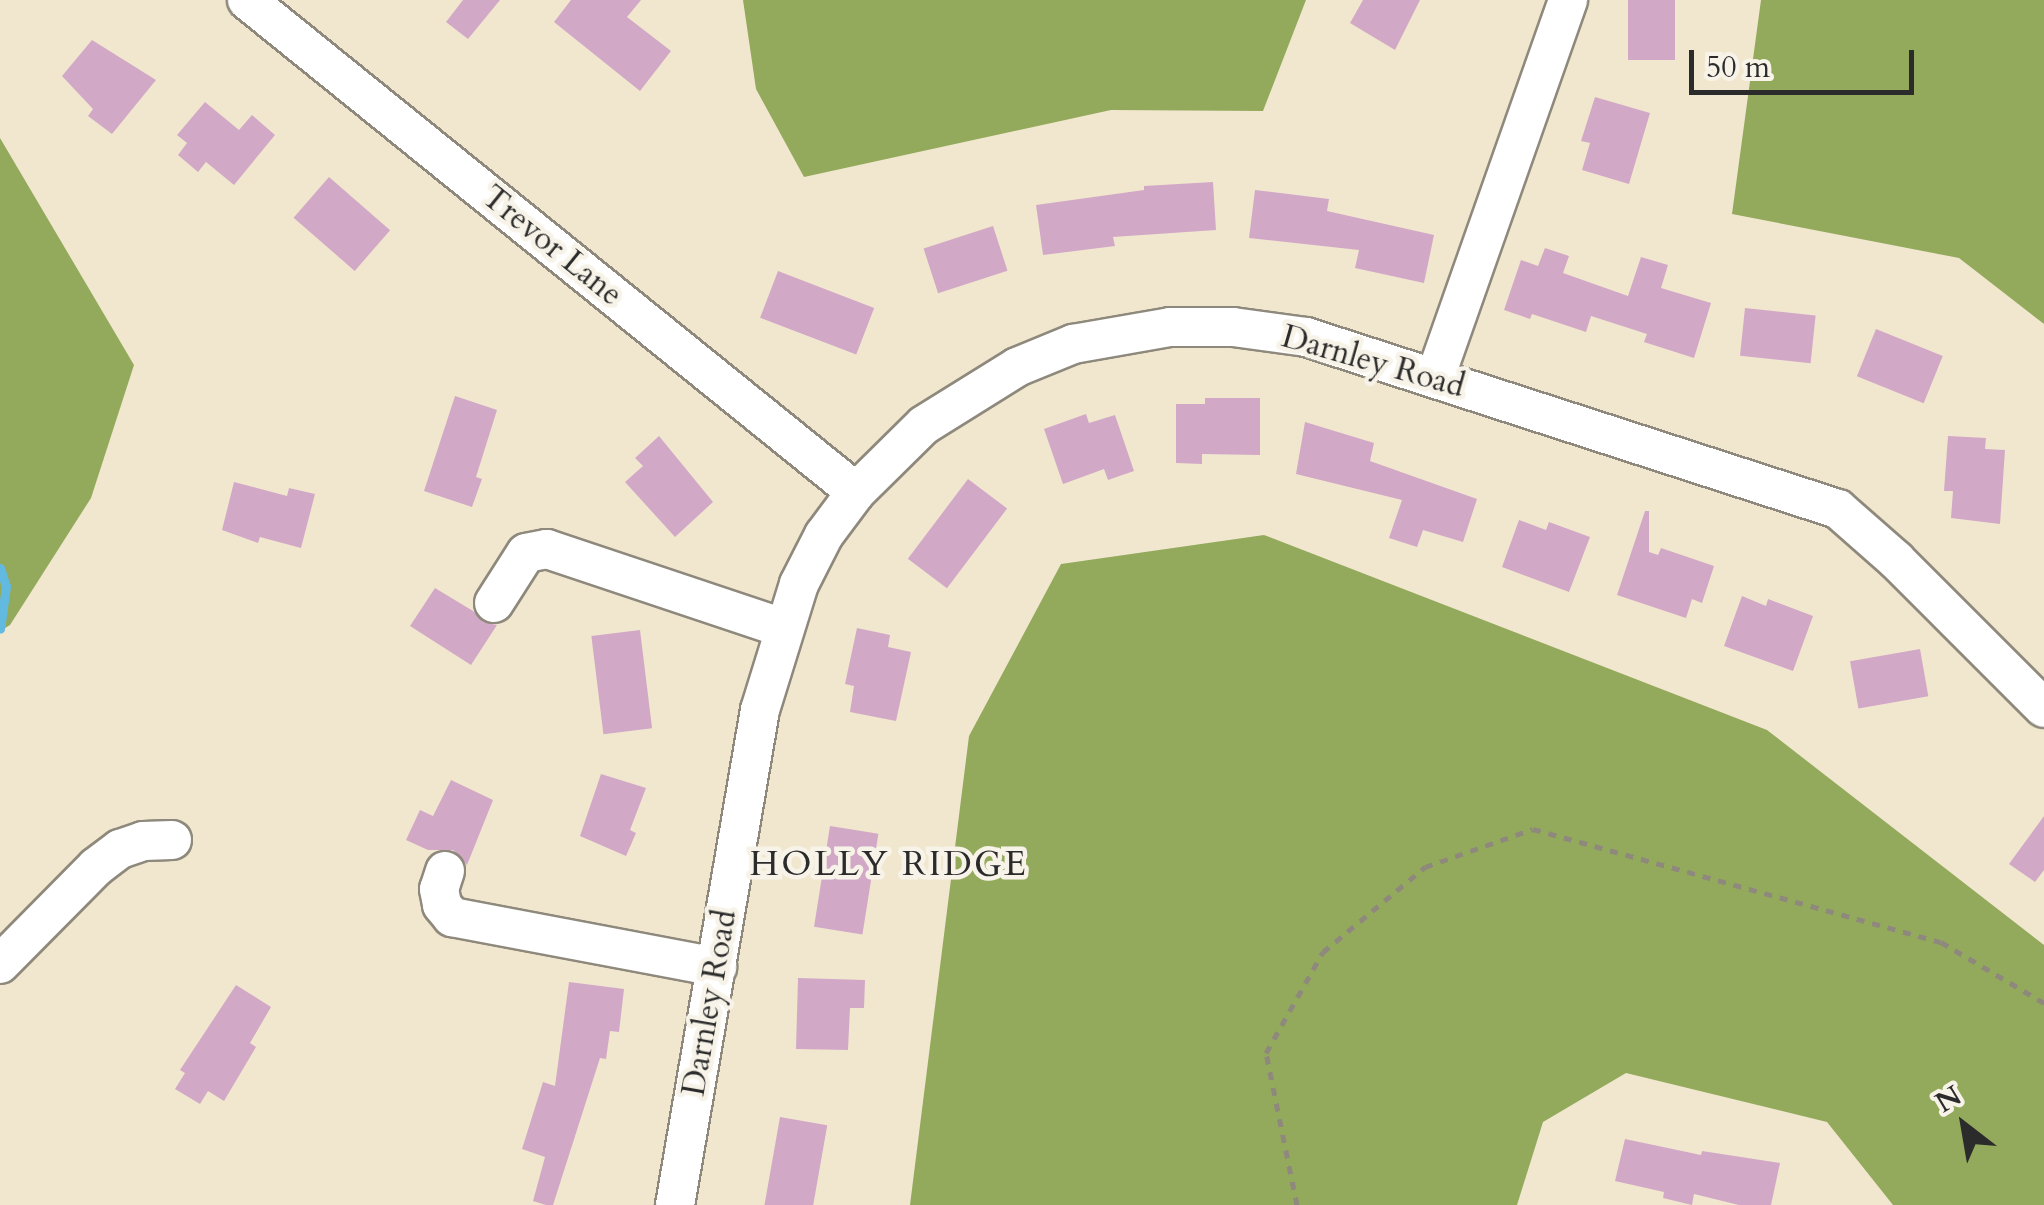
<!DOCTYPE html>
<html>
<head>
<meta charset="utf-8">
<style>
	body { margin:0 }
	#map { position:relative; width:2044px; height:1205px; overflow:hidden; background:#f1e7ce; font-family:Cardo,serif }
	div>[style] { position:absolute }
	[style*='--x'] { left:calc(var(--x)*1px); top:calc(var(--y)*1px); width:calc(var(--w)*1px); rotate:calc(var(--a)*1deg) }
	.forest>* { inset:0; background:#93aa5c }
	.stream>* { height:9px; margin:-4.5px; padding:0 4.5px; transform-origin:4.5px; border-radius:4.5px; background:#63bae0 }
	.building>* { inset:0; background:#d2a8c7; transform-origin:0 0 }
	.path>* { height:5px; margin-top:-2.5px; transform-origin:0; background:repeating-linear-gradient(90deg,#8e897c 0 8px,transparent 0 16px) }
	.roads { filter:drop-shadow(2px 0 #8e897c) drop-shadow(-2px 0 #8e897c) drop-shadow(0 2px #8e897c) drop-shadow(0 -2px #8e897c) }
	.minor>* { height:38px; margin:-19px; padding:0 19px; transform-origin:19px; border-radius:19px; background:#fff }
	span { translate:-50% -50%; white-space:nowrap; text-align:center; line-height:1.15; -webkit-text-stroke:9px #f7f3e8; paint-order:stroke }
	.street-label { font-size:32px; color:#2b2b2b }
	.neighbourhood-label { font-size:35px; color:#2b2b2b; letter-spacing:2.5px }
	.north { position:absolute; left:1914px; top:1075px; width:100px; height:100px; -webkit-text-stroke:8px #f7f3e8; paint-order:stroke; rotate:329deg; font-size:28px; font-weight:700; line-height:40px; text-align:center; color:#2b2b2b }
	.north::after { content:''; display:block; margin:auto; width:35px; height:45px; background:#2b2b2b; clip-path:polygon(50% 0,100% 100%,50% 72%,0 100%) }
	.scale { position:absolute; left:1689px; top:50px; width:225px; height:45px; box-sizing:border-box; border:5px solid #2b2b2b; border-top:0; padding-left:12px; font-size:30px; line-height:35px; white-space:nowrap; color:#2b2b2b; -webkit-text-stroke:8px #f7f3e8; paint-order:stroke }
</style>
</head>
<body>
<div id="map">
	<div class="forest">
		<i style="clip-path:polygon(743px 0,1306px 0,1263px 111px,1111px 110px,804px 177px,756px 89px)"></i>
		<i style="clip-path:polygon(1761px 0,2044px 0,2044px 324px,1959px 258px,1732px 214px)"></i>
		<i style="clip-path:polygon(0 138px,134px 365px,91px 498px,10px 625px,0 631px)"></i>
		<i style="clip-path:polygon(1264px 535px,1767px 730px,2044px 945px,2044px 1205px,1893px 1205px,1827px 1122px,1626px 1073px,1543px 1122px,1517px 1205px,910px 1205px,969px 736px,1061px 564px)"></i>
	</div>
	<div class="stream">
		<i style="--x:0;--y:568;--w:19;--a:72"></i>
		<i style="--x:6;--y:586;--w:43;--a:97.9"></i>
	</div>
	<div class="building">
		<i style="clip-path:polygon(463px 0,500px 0,468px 39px,446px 22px)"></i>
		<i style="clip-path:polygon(571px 0,641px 0,627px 17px,671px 51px,640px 91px,554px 22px)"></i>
		<i style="clip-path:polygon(1363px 0,1420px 0,1395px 50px,1350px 23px)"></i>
		<i style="left:1628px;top:0;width:47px;height:60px"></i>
		<i style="clip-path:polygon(92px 40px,156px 80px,112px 134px,88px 116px,93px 109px,62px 76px)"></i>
		<i style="clip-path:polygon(1595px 97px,1650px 113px,1629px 184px,1582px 170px,1590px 143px,1581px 141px)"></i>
		<i style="clip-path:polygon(205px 102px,239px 130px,252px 115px,275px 135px,234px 185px,206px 162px,198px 172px,178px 155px,187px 143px,177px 135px)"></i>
		<i style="left:329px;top:177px;width:81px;height:54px;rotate:41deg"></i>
		<i style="clip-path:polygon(1213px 182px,1216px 230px,1113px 237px,1115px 246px,1043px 255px,1036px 205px,1144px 190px,1144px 186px)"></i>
		<i style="clip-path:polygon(1255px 190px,1329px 199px,1327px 211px,1434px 235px,1424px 283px,1355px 268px,1359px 250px,1249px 238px)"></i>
		<i style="left:993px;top:226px;width:47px;height:73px;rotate:72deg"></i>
		<i style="clip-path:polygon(1545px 248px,1569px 256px,1563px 273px,1628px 296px,1641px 257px,1668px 265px,1661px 288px,1711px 303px,1694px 358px,1644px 342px,1647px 334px,1591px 316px,1586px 332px,1532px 314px,1530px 319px,1504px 310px,1521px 260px,1538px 266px)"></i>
		<i style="left:778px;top:271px;width:103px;height:50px;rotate:21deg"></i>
		<i style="left:1745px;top:308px;width:71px;height:48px;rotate:6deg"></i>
		<i style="left:1876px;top:329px;width:72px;height:51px;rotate:22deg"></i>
		<i style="clip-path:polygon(455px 396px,497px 410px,476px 477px,482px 479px,472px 507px,424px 491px)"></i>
		<i style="clip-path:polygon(1205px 398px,1260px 398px,1260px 455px,1202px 454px,1202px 464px,1176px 463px,1176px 404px,1205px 404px)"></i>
		<i style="clip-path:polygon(1086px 414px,1089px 423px,1115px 415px,1134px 471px,1108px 480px,1104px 469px,1063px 484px,1044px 429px)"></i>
		<i style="clip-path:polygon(1305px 422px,1374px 443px,1370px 461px,1477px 499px,1463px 542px,1423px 530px,1417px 547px,1389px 538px,1402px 500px,1296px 474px)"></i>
		<i style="clip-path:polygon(659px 436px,713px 502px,675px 537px,625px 482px,643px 466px,635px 458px)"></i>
		<i style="clip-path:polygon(1948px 436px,1986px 438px,1985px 449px,2005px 450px,2000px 524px,1951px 518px,1953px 491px,1944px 491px)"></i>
		<i style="left:968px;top:479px;width:49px;height:100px;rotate:37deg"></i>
		<i style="clip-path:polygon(234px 482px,287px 496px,289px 488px,315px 494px,301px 548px,260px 537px,258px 543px,222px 530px)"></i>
		<i style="clip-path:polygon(1645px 511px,1649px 511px,1649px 552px,1658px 555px,1661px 548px,1714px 566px,1702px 603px,1692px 599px,1686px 618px,1617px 595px)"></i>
		<i style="clip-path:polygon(1519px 520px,1546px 530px,1549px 522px,1590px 537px,1569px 592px,1502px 567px)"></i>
		<i style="clip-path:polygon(435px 588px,473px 611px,483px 622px,497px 625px,471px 665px,410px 626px)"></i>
		<i style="clip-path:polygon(1742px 596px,1766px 606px,1768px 599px,1813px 616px,1793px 671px,1724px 646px)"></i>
		<i style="clip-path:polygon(857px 628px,890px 635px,888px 647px,911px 652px,896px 721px,850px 712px,854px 686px,845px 684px)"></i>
		<i style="left:640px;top:630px;width:99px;height:49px;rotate:83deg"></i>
		<i style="left:1920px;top:649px;width:48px;height:71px;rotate:80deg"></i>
		<i style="clip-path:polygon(601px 774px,646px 788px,630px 830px,636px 833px,626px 856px,580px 836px)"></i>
		<i style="clip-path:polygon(451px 780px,493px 800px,467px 865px,453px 850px,428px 850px,406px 840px,420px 810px,433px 816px)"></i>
		<i style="clip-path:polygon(2044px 816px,2044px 870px,2035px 882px,2009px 864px)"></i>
		<i style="left:830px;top:826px;width:49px;height:102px;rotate:9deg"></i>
		<i style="clip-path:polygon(798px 978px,865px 980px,864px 1008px,850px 1008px,848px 1050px,796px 1049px)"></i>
		<i style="clip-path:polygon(569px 982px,624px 989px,619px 1032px,610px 1031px,606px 1059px,600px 1058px,553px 1205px,546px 1205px,533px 1201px,545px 1157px,522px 1149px,543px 1082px,555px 1086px)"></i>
		<i style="clip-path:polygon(236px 985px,271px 1007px,250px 1043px,256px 1047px,224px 1101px,208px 1091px,200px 1104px,175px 1089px,185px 1073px,180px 1070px)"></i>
		<i style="left:780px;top:1117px;width:48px;height:90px;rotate:10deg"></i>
		<i style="clip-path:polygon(1625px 1139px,1701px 1155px,1702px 1151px,1780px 1163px,1771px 1205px,1739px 1205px,1694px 1194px,1692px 1205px,1663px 1198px,1664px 1192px,1615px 1181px)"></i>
	</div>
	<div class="path">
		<i style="--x:1297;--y:1205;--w:155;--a:-101.5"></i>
		<i style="--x:1266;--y:1053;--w:116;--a:-60.6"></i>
		<i style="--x:1323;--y:952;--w:133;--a:-39.8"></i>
		<i style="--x:1425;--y:867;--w:114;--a:-19.4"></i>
		<i style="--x:1533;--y:829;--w:423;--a:15.5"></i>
		<i style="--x:1941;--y:942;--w:120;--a:30.6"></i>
	</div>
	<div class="roads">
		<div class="minor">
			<i style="--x:247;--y:0;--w:783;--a:38.93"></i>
			<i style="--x:1435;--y:378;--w:401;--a:-70.6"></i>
			<i style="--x:494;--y:603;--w:59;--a:-57.4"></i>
			<i style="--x:526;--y:553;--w:21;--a:-11"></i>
			<i style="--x:547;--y:549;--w:249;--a:18.5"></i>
			<i style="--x:445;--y:871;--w:19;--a:108"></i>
			<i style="--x:439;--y:889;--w:16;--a:79"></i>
			<i style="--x:442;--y:905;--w:16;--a:50"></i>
			<i style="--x:452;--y:917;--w:270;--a:10.7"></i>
			<i style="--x:0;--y:964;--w:136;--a:-45.3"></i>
			<i style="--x:96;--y:867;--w:30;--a:-37"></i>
			<i style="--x:120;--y:849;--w:24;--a:-19"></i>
			<i style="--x:143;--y:841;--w:29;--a:-2"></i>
			<i style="--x:675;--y:1205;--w:502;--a:-80.26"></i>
			<i style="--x:760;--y:710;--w:132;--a:-72.8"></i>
			<i style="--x:799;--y:584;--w:55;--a:-63"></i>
			<i style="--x:824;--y:535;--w:54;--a:-53.3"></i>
			<i style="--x:856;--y:492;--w:95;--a:-44.6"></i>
			<i style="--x:924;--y:425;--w:110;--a:-31.9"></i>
			<i style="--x:1017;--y:367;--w:61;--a:-22.3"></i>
			<i style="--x:1073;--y:344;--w:98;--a:-9.9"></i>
			<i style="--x:1170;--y:327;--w:63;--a:0"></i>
			<i style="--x:1233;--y:327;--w:74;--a:7.8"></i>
			<i style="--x:1306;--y:337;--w:559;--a:17.92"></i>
			<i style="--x:1838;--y:509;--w:77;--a:41.3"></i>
			<i style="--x:1896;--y:560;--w:209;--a:45"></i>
		</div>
	</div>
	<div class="street-label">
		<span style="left:552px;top:246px;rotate:39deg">Trevor Lane</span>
		<span style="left:1373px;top:362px;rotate:16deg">Darnley Road</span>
		<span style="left:710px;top:1003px;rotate:-80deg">Darnley Road</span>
	</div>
	<div class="neighbourhood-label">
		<span style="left:889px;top:864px">HOLLY RIDGE</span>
	</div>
	<div class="north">N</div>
	<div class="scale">50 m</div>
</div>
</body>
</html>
